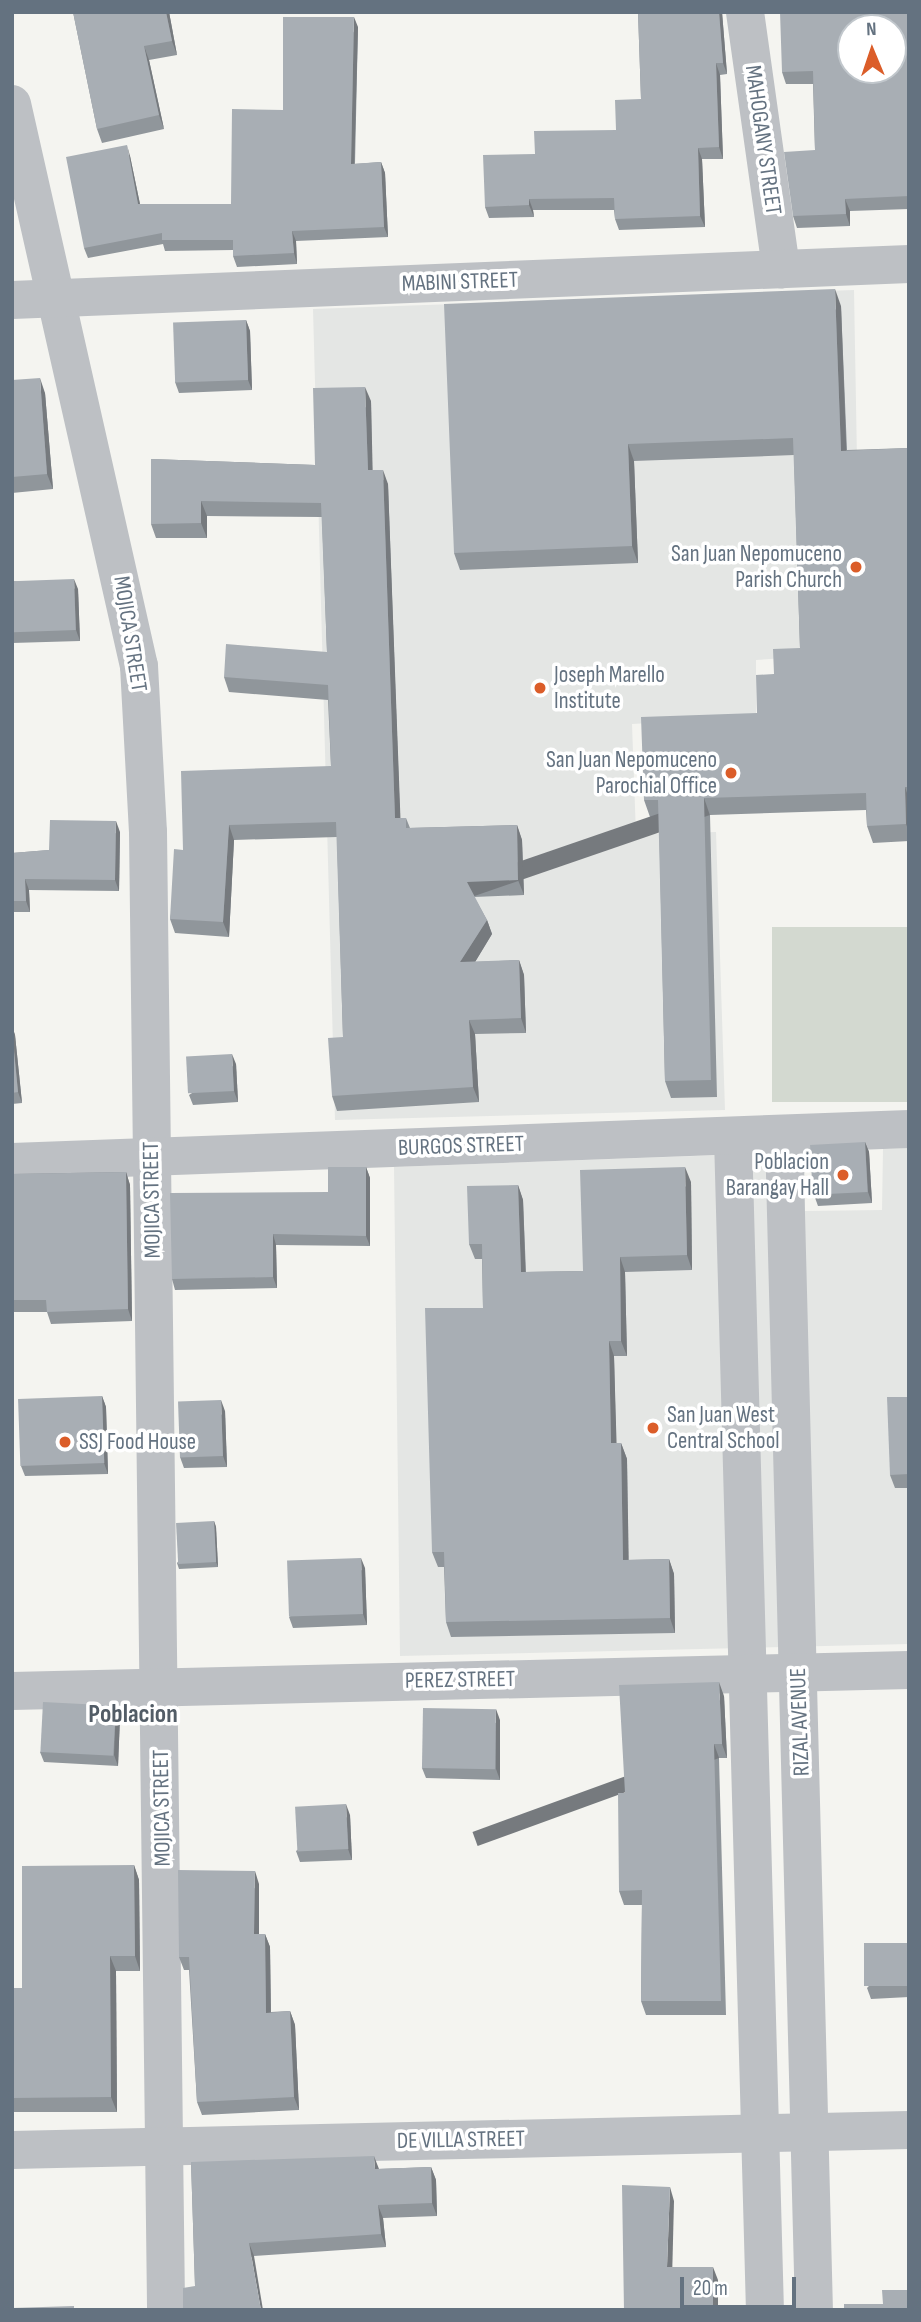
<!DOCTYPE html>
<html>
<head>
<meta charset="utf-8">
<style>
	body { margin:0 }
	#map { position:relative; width:921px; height:2322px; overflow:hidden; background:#f4f4f0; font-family:"Sofia Sans Condensed",sans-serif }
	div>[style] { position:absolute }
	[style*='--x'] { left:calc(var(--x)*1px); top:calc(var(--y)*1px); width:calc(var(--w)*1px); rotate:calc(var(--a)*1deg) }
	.built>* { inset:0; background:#e4e6e4 }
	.green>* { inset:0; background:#d3d9d0; transform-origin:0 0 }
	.minor>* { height:38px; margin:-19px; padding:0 19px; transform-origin:19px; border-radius:19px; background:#bdc0c4 }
	.wall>* { inset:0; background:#90969b }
	.shaded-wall>* { inset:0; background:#767a7e; transform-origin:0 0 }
	.building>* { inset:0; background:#a8aeb4; transform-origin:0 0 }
	.dots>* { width:19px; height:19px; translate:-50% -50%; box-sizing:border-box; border:4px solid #fff; border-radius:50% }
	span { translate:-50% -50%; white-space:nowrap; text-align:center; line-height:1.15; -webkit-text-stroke:7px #fff; paint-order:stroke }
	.street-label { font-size:23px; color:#647280 }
	.poi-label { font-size:23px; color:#647280 }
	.right { translate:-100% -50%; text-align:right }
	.left { translate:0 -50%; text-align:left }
	.quarter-label { font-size:26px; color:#525c66; font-weight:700 }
	.frame { position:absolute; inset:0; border:14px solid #647280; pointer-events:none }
	.north { position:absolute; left:837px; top:14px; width:70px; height:70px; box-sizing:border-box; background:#fff; border:2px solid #c1c7cc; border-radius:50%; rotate:358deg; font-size:19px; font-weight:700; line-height:28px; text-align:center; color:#647280 }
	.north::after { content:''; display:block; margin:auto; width:24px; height:32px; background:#db5d29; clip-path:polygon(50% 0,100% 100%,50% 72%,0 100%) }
	.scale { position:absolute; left:680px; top:2277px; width:116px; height:32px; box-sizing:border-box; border:4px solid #647280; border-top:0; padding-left:9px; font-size:21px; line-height:24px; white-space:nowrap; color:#647280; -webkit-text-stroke:5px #fff; paint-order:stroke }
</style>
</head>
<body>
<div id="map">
	<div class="built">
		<i style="clip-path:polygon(854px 290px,857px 460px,802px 657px,756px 660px,756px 717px,632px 724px,636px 834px,716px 832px,725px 1110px,335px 1120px,313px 309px)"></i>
		<i style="clip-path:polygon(909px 1148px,909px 1644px,400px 1656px,394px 1167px,805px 1152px,805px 1211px,882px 1210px,883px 1149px)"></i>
	</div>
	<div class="green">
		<i style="left:909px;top:927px;width:175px;height:137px;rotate:90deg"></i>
	</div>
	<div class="minor">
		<i style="--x:745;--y:12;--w:260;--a:82"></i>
		<i style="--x:12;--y:104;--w:576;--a:77.27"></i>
		<i style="--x:139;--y:666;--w:166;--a:86.9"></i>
		<i style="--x:148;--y:832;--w:1478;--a:89.3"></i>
		<i style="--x:12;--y:300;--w:898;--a:-2.3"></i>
		<i style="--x:784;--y:1135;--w:1175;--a:88.54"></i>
		<i style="--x:733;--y:1137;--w:1173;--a:88.44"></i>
		<i style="--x:12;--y:1162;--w:898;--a:-2.11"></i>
		<i style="--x:12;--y:1691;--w:897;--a:-1.34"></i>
		<i style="--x:12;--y:2150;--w:897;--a:-1.28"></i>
	</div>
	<div class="wall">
		<i style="clip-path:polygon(73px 12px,169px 12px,177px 55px,149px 60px,164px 129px,102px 143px,97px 129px)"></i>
		<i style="clip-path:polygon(638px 12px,722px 12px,727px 74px,720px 75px,723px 159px,702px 159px,705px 227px,619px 230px,615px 219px,614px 210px,533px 210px,534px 217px,489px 218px,485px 207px,535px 154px,616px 130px,641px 99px)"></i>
		<i style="clip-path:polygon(909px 12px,909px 209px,850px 211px,850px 226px,797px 228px,793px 216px,815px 150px,813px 84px,786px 84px,782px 72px)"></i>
		<i style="clip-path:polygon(358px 27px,355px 164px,381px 162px,385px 173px,388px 237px,296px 241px,297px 264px,237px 267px,233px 256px,233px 250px,165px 251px,163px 244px,88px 258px,84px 248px,130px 156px,140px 204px,231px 204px,283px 110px)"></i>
		<i style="clip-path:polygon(841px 306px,847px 450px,909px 448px,909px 841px,873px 843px,867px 826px,866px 810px,710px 815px,717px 1097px,671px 1098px,665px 1081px,659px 817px,650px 817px,644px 800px,757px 713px,774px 674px,800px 648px,794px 455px,634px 461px,638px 563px,460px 570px,454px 553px)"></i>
		<i style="clip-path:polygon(246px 320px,250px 331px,252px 390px,179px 393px,175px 382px)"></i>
		<i style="clip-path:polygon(12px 380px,45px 393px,53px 489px,12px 493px)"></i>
		<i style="clip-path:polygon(371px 401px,372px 470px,388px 484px,400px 818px,406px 818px,410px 828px,517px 825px,522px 840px,524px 895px,474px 897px,487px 920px,492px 934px,475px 962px,519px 960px,524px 975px,526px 1033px,475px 1034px,479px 1102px,337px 1111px,332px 1096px,343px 1037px,337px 837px,234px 840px,229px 937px,175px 933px,170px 919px,183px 850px,331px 766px,328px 700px,229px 692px,224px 677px,327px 652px,322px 517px,207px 516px,207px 538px,156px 538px,151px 524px,151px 459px,315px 465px)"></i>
		<i style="clip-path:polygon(12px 581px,78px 589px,80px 641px,12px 643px)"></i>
		<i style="clip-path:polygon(120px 832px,119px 891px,29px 890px,30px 912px,12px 912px,12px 853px,49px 850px)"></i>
		<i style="clip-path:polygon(12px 1026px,15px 1035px,22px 1103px,12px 1104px)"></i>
		<i style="clip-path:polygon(236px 1064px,238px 1102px,193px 1105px,189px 1095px)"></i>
		<i style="clip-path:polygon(865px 1142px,869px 1152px,872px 1203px,818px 1206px,814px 1195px)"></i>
		<i style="clip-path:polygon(366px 1167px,370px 1178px,370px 1246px,276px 1245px,277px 1288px,175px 1290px,172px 1279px,328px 1192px)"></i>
		<i style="clip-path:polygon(126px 1172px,130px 1185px,132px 1321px,51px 1324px,47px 1312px,12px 1312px,12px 1174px)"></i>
		<i style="clip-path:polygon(691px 1182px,692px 1270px,625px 1272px,627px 1356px,614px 1356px,616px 1443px,621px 1443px,627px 1459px,628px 1560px,669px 1559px,674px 1574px,675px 1633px,451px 1637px,446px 1622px,444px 1567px,438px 1567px,432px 1552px,483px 1308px,482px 1259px,475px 1259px,469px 1244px,518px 1185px,523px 1200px,526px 1272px,583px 1271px)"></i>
		<i style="clip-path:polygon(102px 1396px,106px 1407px,108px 1474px,25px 1476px,21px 1466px)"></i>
		<i style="clip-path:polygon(909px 1397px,909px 1488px,895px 1488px,890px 1475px)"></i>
		<i style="clip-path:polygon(225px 1411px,227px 1467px,184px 1468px,180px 1457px)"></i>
		<i style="clip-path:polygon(214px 1521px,216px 1527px,218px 1567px,179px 1569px,177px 1563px)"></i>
		<i style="clip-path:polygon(365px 1568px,367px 1625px,293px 1628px,289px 1617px)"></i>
		<i style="clip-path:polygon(724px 1696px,727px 1758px,719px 1758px,726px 2015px,646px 2015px,641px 2001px,642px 1905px,624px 1905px,619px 1891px,625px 1793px)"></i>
		<i style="clip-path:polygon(120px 1717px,118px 1766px,44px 1762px,40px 1752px)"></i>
		<i style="clip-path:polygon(500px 1720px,500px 1780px,426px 1778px,422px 1768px)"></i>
		<i style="clip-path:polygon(350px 1815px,352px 1860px,300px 1862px,296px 1851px)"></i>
		<i style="clip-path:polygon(134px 1865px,139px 1880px,140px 1971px,116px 1971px,117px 2112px,12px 2112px,12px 1988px,22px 1988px)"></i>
		<i style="clip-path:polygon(259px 1884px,259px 1934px,265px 1934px,270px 1947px,271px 2012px,290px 2011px,295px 2025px,299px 2110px,202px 2115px,197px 2102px,189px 1970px,184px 1970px,179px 1957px)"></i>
		<i style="clip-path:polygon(909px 1943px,909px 1997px,871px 1999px,867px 1988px)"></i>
		<i style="clip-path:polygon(191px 2162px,379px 2169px,431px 2167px,436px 2180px,437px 2216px,383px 2218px,386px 2247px,254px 2256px,195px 2286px)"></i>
	</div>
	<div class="shaded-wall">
		<i style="clip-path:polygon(166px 12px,169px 12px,177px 55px,172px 41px)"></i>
		<i style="clip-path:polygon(719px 12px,722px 12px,727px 74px,723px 63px)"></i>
		<i style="clip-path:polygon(354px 17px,358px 27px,354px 174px,351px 164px)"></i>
		<i style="clip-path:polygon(144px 46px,149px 60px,164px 129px,159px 115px)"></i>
		<i style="clip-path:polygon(716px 63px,720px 75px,723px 159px,719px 147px)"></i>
		<i style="clip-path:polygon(127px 145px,130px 156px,142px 214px,138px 204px)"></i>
		<i style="clip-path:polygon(698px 148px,702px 159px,705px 227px,700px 216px)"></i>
		<i style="clip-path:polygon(381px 162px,385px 173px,388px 237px,384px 227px)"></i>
		<i style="clip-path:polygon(529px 199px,533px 210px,534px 217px,529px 205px)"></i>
		<i style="clip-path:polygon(845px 199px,850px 211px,850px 226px,846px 214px)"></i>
		<i style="clip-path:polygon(292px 231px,296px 241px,297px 264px,294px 253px)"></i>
		<i style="clip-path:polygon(835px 289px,841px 306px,847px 468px,841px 451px)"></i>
		<i style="clip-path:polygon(246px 320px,250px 331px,252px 390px,248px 380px)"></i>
		<i style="clip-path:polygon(40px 378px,45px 393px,53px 489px,47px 474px)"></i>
		<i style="clip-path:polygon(365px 387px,371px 401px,373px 485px,368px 470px)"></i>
		<i style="clip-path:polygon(628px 444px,634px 461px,638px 563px,632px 546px)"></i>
		<i style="clip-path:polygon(383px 470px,388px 484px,401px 833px,395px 818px)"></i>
		<i style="clip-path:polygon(201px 501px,207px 516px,207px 538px,201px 523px)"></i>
		<i style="clip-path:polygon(74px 579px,78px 589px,80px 641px,76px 630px)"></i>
		<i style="clip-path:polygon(905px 787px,909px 799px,909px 832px,906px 824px)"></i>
		<i style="left:704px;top:798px;width:18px;height:282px;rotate:71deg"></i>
		<i style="clip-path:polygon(116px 821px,120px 832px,119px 891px,115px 880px)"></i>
		<i style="clip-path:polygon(229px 825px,234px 840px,229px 937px,223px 922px)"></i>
		<i style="clip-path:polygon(517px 825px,522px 840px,524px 895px,518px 880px)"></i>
		<i style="clip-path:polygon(25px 879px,29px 890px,30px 912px,26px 901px)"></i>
		<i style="clip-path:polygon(487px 920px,492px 934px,466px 977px,460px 962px)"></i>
		<i style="clip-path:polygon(519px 960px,524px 975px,526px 1033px,521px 1018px)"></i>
		<i style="clip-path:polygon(469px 1020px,475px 1034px,479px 1102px,473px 1087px)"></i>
		<i style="clip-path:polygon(12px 1026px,15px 1035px,22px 1103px,18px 1092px)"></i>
		<i style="clip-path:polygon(232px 1054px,236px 1064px,238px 1102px,234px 1091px)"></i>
		<i style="clip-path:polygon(865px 1142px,869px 1152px,872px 1203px,868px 1192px)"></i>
		<i style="clip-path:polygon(366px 1167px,370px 1178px,370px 1246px,366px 1236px)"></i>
		<i style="clip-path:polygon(685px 1167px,691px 1182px,692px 1270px,687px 1255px)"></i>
		<i style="clip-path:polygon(126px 1172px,130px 1185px,132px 1321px,128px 1309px)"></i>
		<i style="clip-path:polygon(518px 1185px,523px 1200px,526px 1287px,521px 1272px)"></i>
		<i style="clip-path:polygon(273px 1234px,276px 1245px,277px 1288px,273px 1277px)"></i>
		<i style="clip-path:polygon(620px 1257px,625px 1272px,627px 1356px,621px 1341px)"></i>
		<i style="clip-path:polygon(609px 1341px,614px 1356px,617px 1458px,611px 1443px)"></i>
		<i style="clip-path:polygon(102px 1396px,106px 1407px,108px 1474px,104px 1463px)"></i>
		<i style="clip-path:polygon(221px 1400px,225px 1411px,227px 1467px,223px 1456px)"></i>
		<i style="clip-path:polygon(621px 1443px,627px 1459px,629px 1575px,623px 1560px)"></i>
		<i style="clip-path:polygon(214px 1521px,216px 1527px,218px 1567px,216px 1562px)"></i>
		<i style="clip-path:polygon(361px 1558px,365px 1568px,367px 1625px,363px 1614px)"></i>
		<i style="clip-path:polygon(669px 1559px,674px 1574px,675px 1633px,670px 1618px)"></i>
		<i style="clip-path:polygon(719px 1682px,724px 1696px,727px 1758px,722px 1744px)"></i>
		<i style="clip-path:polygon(116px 1706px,120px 1717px,118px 1766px,114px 1755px)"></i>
		<i style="clip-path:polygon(496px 1709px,500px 1720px,500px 1780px,496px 1769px)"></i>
		<i style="left:714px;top:1744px;width:15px;height:257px;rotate:70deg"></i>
		<i style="clip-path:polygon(346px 1804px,350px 1815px,352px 1860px,348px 1849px)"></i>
		<i style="clip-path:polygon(134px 1865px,139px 1880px,140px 1971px,135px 1956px)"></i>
		<i style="clip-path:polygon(255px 1871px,259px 1884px,259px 1947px,254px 1934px)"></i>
		<i style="clip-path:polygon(265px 1934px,270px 1947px,271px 2026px,266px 2013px)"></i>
		<i style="clip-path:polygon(110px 1956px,116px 1971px,117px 2112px,111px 2097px)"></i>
		<i style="clip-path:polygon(290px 2011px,295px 2025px,299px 2110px,294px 2097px)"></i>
		<i style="clip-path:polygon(374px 2156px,379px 2169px,375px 2169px)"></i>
		<i style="clip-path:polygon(431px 2167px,436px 2180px,437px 2216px,432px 2203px)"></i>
		<i style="clip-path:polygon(670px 2187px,674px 2201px,672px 2280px,667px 2267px)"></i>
		<i style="clip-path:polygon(378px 2205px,383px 2218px,386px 2247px,381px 2234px)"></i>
		<i style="clip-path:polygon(249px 2243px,254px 2256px,263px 2310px,261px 2310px)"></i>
		<i style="clip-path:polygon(713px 2267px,718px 2280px,718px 2310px,713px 2310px)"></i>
	</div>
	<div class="building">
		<i style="clip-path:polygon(73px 12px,166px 12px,172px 41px,144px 46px,159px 115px,97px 129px)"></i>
		<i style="clip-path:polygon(638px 12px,719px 12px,723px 63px,716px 63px,719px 147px,698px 148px,700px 216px,615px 219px,614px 198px,529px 199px,529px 205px,485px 207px,483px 155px,535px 154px,534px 131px,616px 130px,615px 100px,641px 99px)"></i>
		<i style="clip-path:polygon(evenodd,780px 12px,909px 12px,909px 196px,845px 199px,846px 214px,793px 216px,784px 152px,815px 150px,813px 71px,782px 72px,780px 12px,851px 28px,893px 28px,893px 70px,851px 70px,851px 28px)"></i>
		<i style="clip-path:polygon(283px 17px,354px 17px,351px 164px,381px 162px,384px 227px,292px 231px,294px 253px,233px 256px,233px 240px,162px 240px,162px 233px,84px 248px,66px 157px,127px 145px,138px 204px,231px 204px,232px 109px,283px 110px)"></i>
		<i style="clip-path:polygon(835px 289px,841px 451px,909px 448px,909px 787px,905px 787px,906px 824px,867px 826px,866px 793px,704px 798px,711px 1080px,665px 1081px,658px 800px,644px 800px,641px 717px,757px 713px,756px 675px,774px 674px,773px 649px,800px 648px,793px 438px,628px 444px,632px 546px,454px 553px,444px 304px)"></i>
		<i style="left:246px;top:320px;width:60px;height:73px;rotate:88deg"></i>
		<i style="clip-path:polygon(40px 378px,47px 474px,12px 477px,12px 380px)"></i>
		<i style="clip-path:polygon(365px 387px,368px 470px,383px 470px,395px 818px,406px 818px,406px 828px,517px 825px,518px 880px,467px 882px,487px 920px,460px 962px,519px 960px,521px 1018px,469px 1020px,473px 1087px,332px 1096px,328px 1038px,343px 1037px,336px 822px,229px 825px,223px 922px,170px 919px,174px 849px,183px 850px,181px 771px,331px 766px,328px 685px,224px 677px,226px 644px,327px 652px,321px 503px,201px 501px,201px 523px,151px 524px,151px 459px,315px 465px,313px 388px)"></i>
		<i style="left:74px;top:579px;width:51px;height:62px;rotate:88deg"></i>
		<i style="clip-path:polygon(50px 820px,116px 821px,115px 880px,25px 879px,26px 901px,12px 901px,12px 853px,49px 850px)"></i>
		<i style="clip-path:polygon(12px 1032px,18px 1092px,12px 1093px)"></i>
		<i style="left:232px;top:1054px;width:37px;height:46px;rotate:87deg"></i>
		<i style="left:865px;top:1142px;width:50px;height:55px;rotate:87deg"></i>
		<i style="clip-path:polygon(328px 1167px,366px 1167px,366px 1236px,273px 1234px,273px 1277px,172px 1279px,170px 1193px,328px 1192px)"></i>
		<i style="clip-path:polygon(685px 1167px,687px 1255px,620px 1257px,621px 1341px,609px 1341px,611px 1443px,621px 1443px,623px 1560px,669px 1559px,670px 1618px,446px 1622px,444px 1552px,432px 1552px,425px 1308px,483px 1308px,482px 1244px,469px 1244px,467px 1186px,518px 1185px,521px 1272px,583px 1271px,580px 1170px)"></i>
		<i style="clip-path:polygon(126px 1172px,128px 1309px,47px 1312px,46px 1300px,12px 1300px,12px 1174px)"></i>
		<i style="left:102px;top:1396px;width:67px;height:84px;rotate:88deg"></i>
		<i style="clip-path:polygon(887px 1397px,909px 1397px,909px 1474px,890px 1475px)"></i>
		<i style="left:221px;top:1400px;width:56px;height:43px;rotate:88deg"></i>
		<i style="left:214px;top:1521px;width:41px;height:38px;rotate:87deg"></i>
		<i style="left:361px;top:1558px;width:56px;height:74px;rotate:88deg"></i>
		<i style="clip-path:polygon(719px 1682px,722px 1744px,714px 1744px,721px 2001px,641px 2001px,642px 1890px,619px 1891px,618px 1793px,625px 1793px,619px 1685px)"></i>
		<i style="left:43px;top:1702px;width:73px;height:50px;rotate:3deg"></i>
		<i style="left:423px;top:1708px;width:73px;height:60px;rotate:1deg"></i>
		<i style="left:346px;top:1804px;width:45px;height:51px;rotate:87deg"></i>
		<i style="clip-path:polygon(134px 1865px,135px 1956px,110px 1956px,111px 2097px,12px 2098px,12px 1988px,22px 1988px,22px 1866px)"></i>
		<i style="clip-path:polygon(178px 1870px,255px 1871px,254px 1934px,265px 1934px,266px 2013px,290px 2011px,294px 2097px,197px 2102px,189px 1957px,179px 1957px)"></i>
		<i style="left:909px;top:1943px;width:43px;height:45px;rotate:90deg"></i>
		<i style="clip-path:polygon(374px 2156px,375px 2169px,431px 2167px,432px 2203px,378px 2205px,381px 2234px,249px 2243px,261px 2310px,183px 2310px,183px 2288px,195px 2286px,191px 2162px)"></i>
		<i style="clip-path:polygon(622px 2185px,670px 2187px,667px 2267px,713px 2267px,713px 2310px,624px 2310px)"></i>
		<i style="clip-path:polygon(882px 2290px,909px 2290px,909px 2310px,844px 2310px,844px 2304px,883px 2304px)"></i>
		<i style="clip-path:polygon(74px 2306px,74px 2310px,12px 2310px,12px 2308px)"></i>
	</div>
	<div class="dots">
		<i style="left:856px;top:567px;background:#db5d29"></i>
		<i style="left:540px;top:688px;background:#db5d29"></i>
		<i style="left:731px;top:773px;background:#db5d29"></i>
		<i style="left:843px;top:1175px;background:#db5d29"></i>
		<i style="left:653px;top:1428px;background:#db5d29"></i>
		<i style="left:65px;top:1442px;background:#db5d29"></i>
	</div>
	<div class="street-label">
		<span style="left:763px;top:140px;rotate:82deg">MAHOGANY STREET</span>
		<span style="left:460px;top:282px;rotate:-2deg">MABINI STREET</span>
		<span style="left:130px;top:634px;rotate:81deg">MOJICA STREET</span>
		<span style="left:461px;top:1146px;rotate:-2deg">BURGOS STREET</span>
		<span style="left:152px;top:1200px;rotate:-91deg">MOJICA STREET</span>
		<span style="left:460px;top:1680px;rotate:-1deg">PEREZ STREET</span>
		<span style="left:800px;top:1722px;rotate:-92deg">RIZAL AVENUE</span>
		<span style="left:162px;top:1808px;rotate:-91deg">MOJICA STREET</span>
		<span style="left:461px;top:2140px;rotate:-1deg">DE VILLA STREET</span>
	</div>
	<div class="poi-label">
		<span class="right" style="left:842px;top:567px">San Juan Nepomuceno<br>Parish Church</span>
		<span class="left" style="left:554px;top:688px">Joseph Marello<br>Institute</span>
		<span class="right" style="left:717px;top:773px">San Juan Nepomuceno<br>Parochial Office</span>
		<span class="right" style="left:829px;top:1175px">Poblacion<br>Barangay Hall</span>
		<span class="left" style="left:667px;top:1428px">San Juan West<br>Central School</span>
		<span class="left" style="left:79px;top:1442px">SSJ Food House</span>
	</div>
	<div class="quarter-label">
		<span style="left:133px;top:1715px">Poblacion</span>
	</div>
	<div class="frame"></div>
	<div class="north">N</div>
	<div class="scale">20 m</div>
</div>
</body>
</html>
